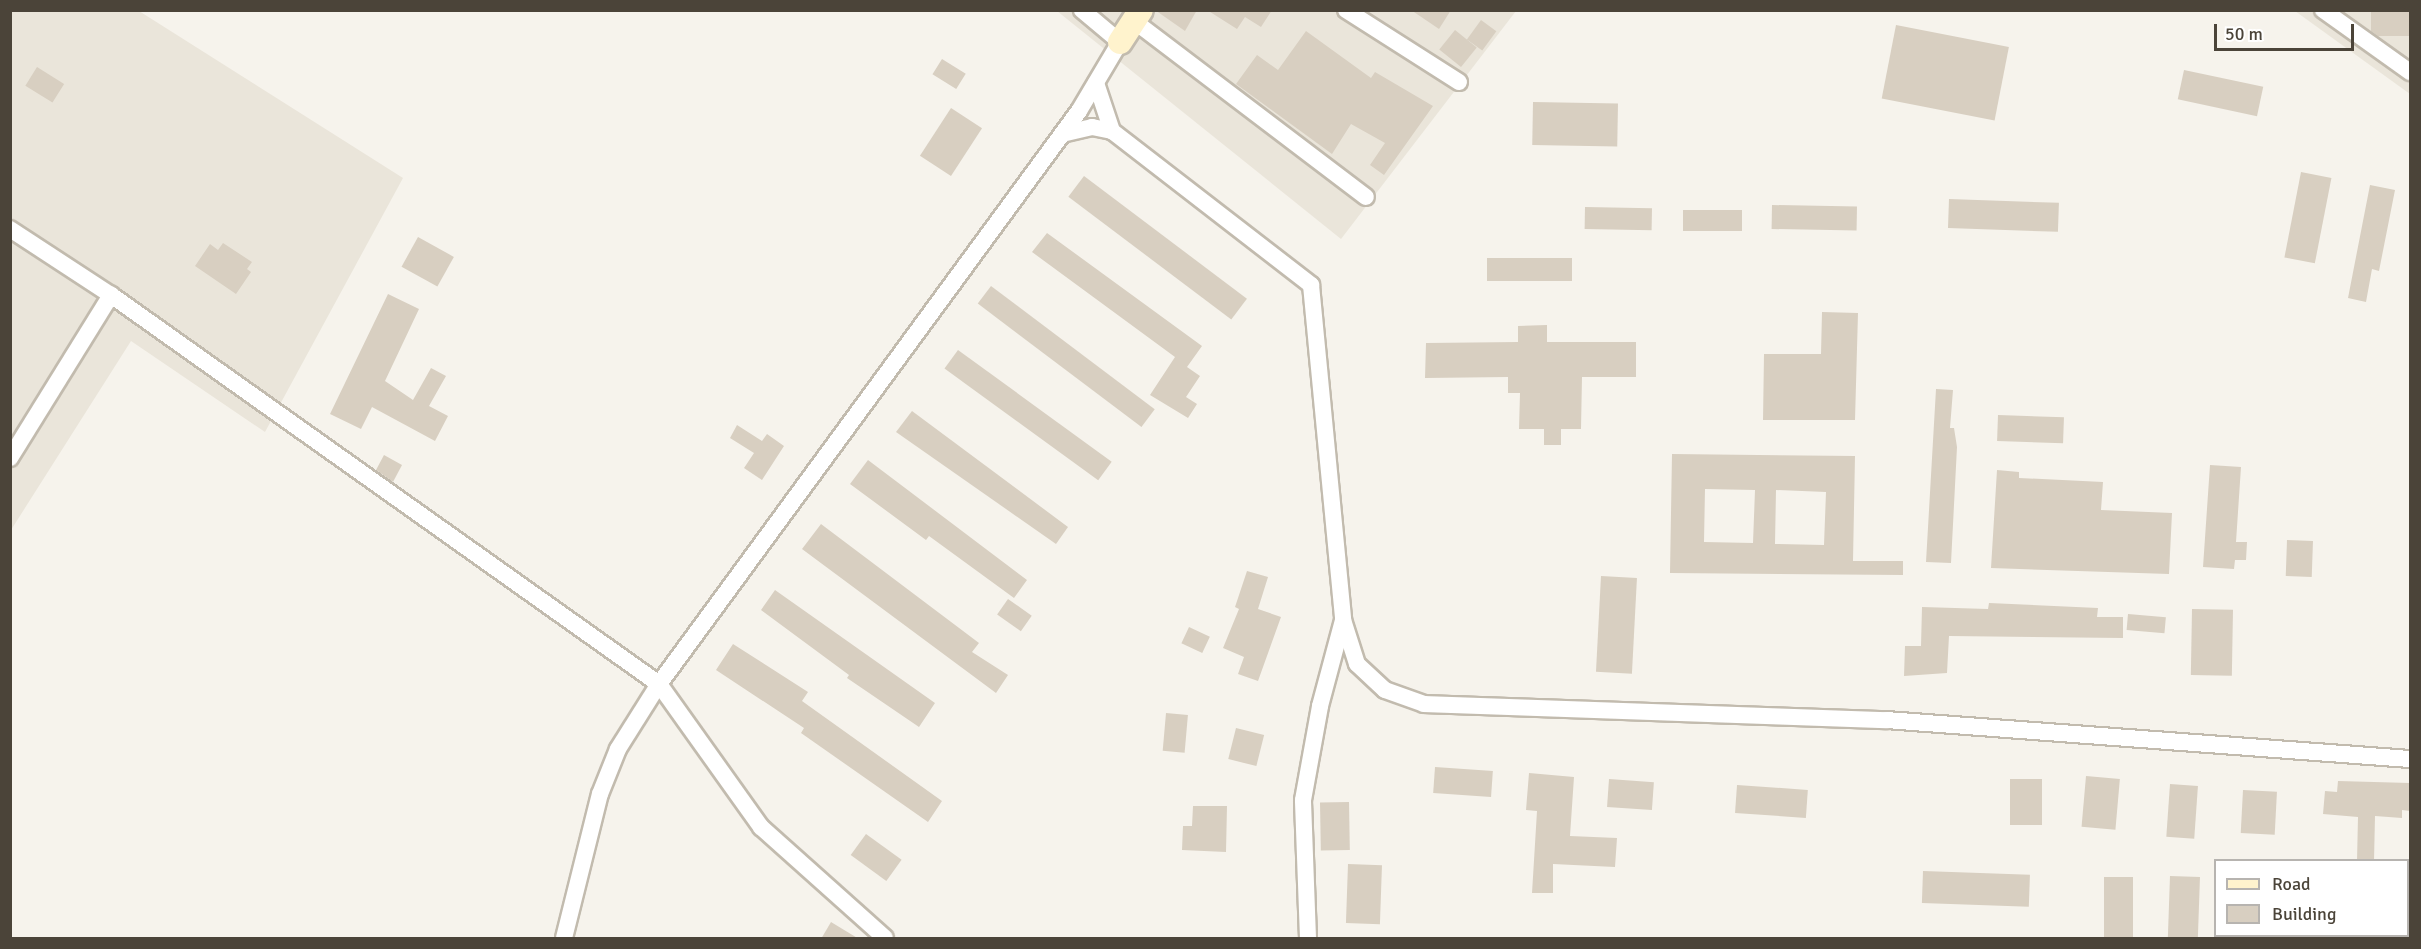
<!DOCTYPE html>
<html>
<head>
<meta charset="utf-8">
<style>
	body { margin:0 }
	#map { position:relative; width:2421px; height:949px; overflow:hidden; background:#f6f3ec; font-family:Signika,sans-serif }
	div>[style] { position:absolute }
	[style*='--x'] { left:calc(var(--x)*1px); top:calc(var(--y)*1px); width:calc(var(--w)*1px); rotate:calc(var(--a)*1deg) }
	.residential>* { inset:0; background:#eae5da }
	.building>* { inset:0; background:#d8cfc1; transform-origin:0 0 }
	.roads { filter:drop-shadow(2px 0 #c2bbae) drop-shadow(-2px 0 #c2bbae) drop-shadow(0 2px #c2bbae) drop-shadow(0 -2px #c2bbae) }
	.street>* { height:16px; margin:-8px; padding:0 8px; transform-origin:8px; border-radius:8px; background:#fff }
	.secondary>* { height:24px; margin:-12px; padding:0 12px; transform-origin:12px; border-radius:12px; background:#fff3cd }
	span { translate:-50% -50%; white-space:nowrap; text-align:center; line-height:1.15; -webkit-text-stroke:4.5px #fff; paint-order:stroke }
	.frame { position:absolute; inset:0; border:12px solid #4b4439; pointer-events:none }
	.legend { position:absolute; left:2214px; top:859px; width:195px; height:78px; box-sizing:border-box; background:#fff; border:2px solid #b7b4b0; margin:0; padding:8px 10px; list-style:none; font-size:18px; color:#4b4439 }
	.legend li { display:flex; align-items:center; gap:12px; height:30px }
	.legend b { width:30px; border:2px solid #b7b4b0 }
	.scale { position:absolute; left:2214px; top:24px; width:140px; height:27px; box-sizing:border-box; border:3px solid #4b4439; border-top:0; padding-left:8px; font-size:18px; line-height:21px; white-space:nowrap; color:#4b4439; -webkit-text-stroke:4px #fff; paint-order:stroke }
</style>
</head>
<body>
<div id="map">
	<div class="residential">
		<i style="clip-path:polygon(11px 11px,139px 11px,403px 178px,265px 432px,131px 341px,11px 530px)"></i>
		<i style="clip-path:polygon(1057px 11px,1516px 11px,1341px 239px)"></i>
		<i style="clip-path:polygon(2295px 11px,2410px 11px,2410px 94px)"></i>
	</div>
	<div class="building">
		<i style="clip-path:polygon(1155px 10px,1197px 10px,1185px 31px)"></i>
		<i style="clip-path:polygon(1207px 10px,1272px 10px,1261px 27px,1245px 17px,1237px 29px)"></i>
		<i style="clip-path:polygon(1411px 10px,1451px 10px,1439px 29px)"></i>
		<i style="clip-path:polygon(2371px 10px,2410px 10px,2410px 36px,2378px 36px,2371px 31px)"></i>
		<i style="left:1481px;top:20px;width:19px;height:24px;rotate:36deg"></i>
		<i style="left:1896px;top:25px;width:115px;height:75px;rotate:11deg"></i>
		<i style="left:1455px;top:30px;width:28px;height:25px;rotate:39deg"></i>
		<i style="clip-path:polygon(1306px 31px,1371px 78px,1375px 72px,1433px 106px,1384px 175px,1370px 165px,1385px 143px,1351px 124px,1332px 154px,1236px 84px,1257px 55px,1278px 70px)"></i>
		<i style="left:942px;top:59px;width:28px;height:18px;rotate:32deg"></i>
		<i style="left:37px;top:67px;width:32px;height:22px;rotate:32deg"></i>
		<i style="left:2184px;top:70px;width:81px;height:30px;rotate:12deg"></i>
		<i style="left:1533px;top:102px;width:85px;height:43px;rotate:1deg"></i>
		<i style="left:951px;top:108px;width:37px;height:57px;rotate:33deg"></i>
		<i style="left:2301px;top:172px;width:31px;height:87px;rotate:11deg"></i>
		<i style="left:1084px;top:176px;width:204px;height:26px;rotate:37deg"></i>
		<i style="clip-path:polygon(2370px 185px,2395px 190px,2379px 271px,2372px 269px,2366px 302px,2348px 298px)"></i>
		<i style="left:1949px;top:199px;width:110px;height:29px;rotate:2deg"></i>
		<i style="left:1772px;top:205px;width:85px;height:24px;rotate:1deg"></i>
		<i style="left:1585px;top:207px;width:67px;height:22px;rotate:1deg"></i>
		<i style="left:1742px;top:210px;width:21px;height:59px;rotate:90deg"></i>
		<i style="clip-path:polygon(1047px 233px,1202px 346px,1187px 367px,1200px 376px,1186px 397px,1197px 404px,1188px 418px,1150px 395px,1175px 357px,1032px 252px)"></i>
		<i style="left:418px;top:237px;width:41px;height:34px;rotate:29deg"></i>
		<i style="clip-path:polygon(223px 243px,252px 262px,247px 269px,251px 272px,236px 294px,195px 266px,210px 244px,218px 250px)"></i>
		<i style="left:1487px;top:258px;width:85px;height:23px"></i>
		<i style="left:991px;top:286px;width:205px;height:22px;rotate:37deg"></i>
		<i style="clip-path:polygon(388px 294px,419px 309px,385px 381px,413px 400px,431px 368px,446px 376px,429px 406px,448px 416px,435px 441px,372px 407px,361px 429px,330px 414px)"></i>
		<i style="clip-path:polygon(1822px 312px,1858px 313px,1855px 420px,1763px 420px,1764px 354px,1821px 354px)"></i>
		<i style="clip-path:polygon(1547px 325px,1547px 342px,1636px 342px,1636px 377px,1582px 377px,1581px 429px,1561px 429px,1561px 445px,1544px 445px,1544px 429px,1519px 429px,1520px 393px,1508px 393px,1508px 377px,1425px 378px,1426px 343px,1518px 342px,1518px 326px)"></i>
		<i style="left:958px;top:350px;width:190px;height:23px;rotate:36deg"></i>
		<i style="clip-path:polygon(1936px 389px,1953px 390px,1950px 428px,1954px 428px,1957px 447px,1951px 563px,1926px 562px)"></i>
		<i style="clip-path:polygon(912px 411px,1068px 527px,1056px 544px,896px 432px)"></i>
		<i style="left:1998px;top:415px;width:66px;height:26px;rotate:2deg"></i>
		<i style="clip-path:polygon(737px 425px,762px 441px,767px 434px,784px 446px,762px 480px,744px 468px,754px 453px,730px 438px)"></i>
		<i style="clip-path:polygon(evenodd,1672px 454px,1855px 456px,1853px 561px,1903px 561px,1903px 575px,1670px 573px,1672px 454px,1705px 489px,1755px 490px,1753px 543px,1704px 542px,1705px 489px,1672px 454px,1776px 490px,1826px 492px,1824px 545px,1775px 544px,1776px 490px)"></i>
		<i style="clip-path:polygon(384px 455px,402px 465px,393px 482px,376px 470px)"></i>
		<i style="clip-path:polygon(868px 460px,1027px 580px,1014px 598px,929px 536px,926px 540px,850px 484px)"></i>
		<i style="clip-path:polygon(2210px 465px,2241px 467px,2236px 542px,2247px 542px,2246px 560px,2235px 560px,2234px 569px,2203px 567px)"></i>
		<i style="clip-path:polygon(1997px 470px,2019px 472px,2019px 478px,2103px 482px,2101px 510px,2172px 513px,2169px 574px,1991px 568px)"></i>
		<i style="clip-path:polygon(821px 524px,979px 643px,972px 652px,1008px 675px,996px 693px,802px 549px)"></i>
		<i style="left:2287px;top:540px;width:26px;height:36px;rotate:2deg"></i>
		<i style="clip-path:polygon(1247px 571px,1268px 577px,1258px 609px,1281px 617px,1258px 681px,1238px 674px,1244px 657px,1223px 648px,1239px 609px,1235px 607px)"></i>
		<i style="left:1601px;top:576px;width:36px;height:96px;rotate:3deg"></i>
		<i style="clip-path:polygon(775px 590px,935px 703px,919px 727px,847px 678px,849px 675px,761px 610px)"></i>
		<i style="left:1008px;top:599px;width:29px;height:19px;rotate:35deg"></i>
		<i style="clip-path:polygon(1989px 603px,2098px 608px,2097px 617px,2123px 617px,2123px 638px,1949px 636px,1947px 673px,1904px 676px,1905px 646px,1921px 646px,1922px 607px,1988px 609px)"></i>
		<i style="left:2192px;top:609px;width:41px;height:66px;rotate:1deg"></i>
		<i style="left:2128px;top:614px;width:38px;height:16px;rotate:5deg"></i>
		<i style="left:1189px;top:627px;width:23px;height:18px;rotate:25deg"></i>
		<i style="clip-path:polygon(733px 644px,808px 692px,802px 701px,942px 801px,928px 822px,801px 733px,804px 728px,716px 670px)"></i>
		<i style="left:1166px;top:713px;width:22px;height:38px;rotate:5deg"></i>
		<i style="left:1236px;top:728px;width:29px;height:32px;rotate:14deg"></i>
		<i style="left:1435px;top:767px;width:58px;height:26px;rotate:4deg"></i>
		<i style="clip-path:polygon(1529px 773px,1574px 777px,1570px 836px,1617px 838px,1615px 867px,1553px 864px,1553px 893px,1532px 893px,1537px 811px,1526px 810px)"></i>
		<i style="left:2086px;top:776px;width:34px;height:51px;rotate:5deg"></i>
		<i style="left:1609px;top:779px;width:45px;height:28px;rotate:4deg"></i>
		<i style="left:2010px;top:779px;width:32px;height:46px"></i>
		<i style="clip-path:polygon(2338px 781px,2410px 783px,2410px 811px,2402px 810px,2402px 818px,2375px 816px,2374px 861px,2357px 861px,2358px 817px,2323px 814px,2325px 791px,2337px 792px)"></i>
		<i style="left:2170px;top:784px;width:28px;height:53px;rotate:4deg"></i>
		<i style="left:1737px;top:785px;width:71px;height:28px;rotate:4deg"></i>
		<i style="left:2243px;top:790px;width:34px;height:43px;rotate:3deg"></i>
		<i style="left:1349px;top:802px;width:48px;height:29px;rotate:89deg"></i>
		<i style="clip-path:polygon(1193px 806px,1227px 806px,1226px 852px,1182px 850px,1183px 826px,1192px 826px)"></i>
		<i style="left:866px;top:834px;width:44px;height:26px;rotate:36deg"></i>
		<i style="left:1348px;top:864px;width:34px;height:59px;rotate:2deg"></i>
		<i style="left:1923px;top:871px;width:107px;height:32px;rotate:2deg"></i>
		<i style="left:2170px;top:876px;width:30px;height:63px;rotate:2deg"></i>
		<i style="left:2104px;top:877px;width:29px;height:62px"></i>
		<i style="clip-path:polygon(831px 922px,859px 939px,821px 939px)"></i>
	</div>
	<div class="roads">
		<div class="street">
			<i style="--x:1346;--y:10;--w:134;--a:32.5"></i>
			<i style="--x:2323;--y:10;--w:107;--a:35.5"></i>
			<i style="--x:1134;--y:21;--w:291;--a:37.2"></i>
			<i style="--x:1096;--y:83;--w:51;--a:71.6"></i>
			<i style="--x:1112;--y:131;--w:252;--a:37.7"></i>
			<i style="--x:1311;--y:285;--w:337;--a:84.5"></i>
			<i style="--x:1343;--y:620;--w:46;--a:72.3"></i>
			<i style="--x:1357;--y:664;--w:38;--a:43"></i>
			<i style="--x:1385;--y:690;--w:41;--a:19.7"></i>
			<i style="--x:1424;--y:704;--w:462;--a:2"></i>
			<i style="--x:1886;--y:720;--w:525;--a:4.26"></i>
			<i style="--x:1062;--y:134;--w:31;--a:-13"></i>
			<i style="--x:1092;--y:127;--w:20;--a:11"></i>
			<i style="--x:10;--y:229;--w:121;--a:33.2"></i>
			<i style="--x:111;--y:295;--w:672;--a:35.37"></i>
			<i style="--x:659;--y:684;--w:176;--a:54.5"></i>
			<i style="--x:761;--y:827;--w:166;--a:41.8"></i>
			<i style="--x:10;--y:458;--w:192;--a:-58.2"></i>
			<i style="--x:564;--y:938;--w:148;--a:-76"></i>
			<i style="--x:600;--y:794;--w:48;--a:-68.2"></i>
			<i style="--x:618;--y:749;--w:77;--a:-57.8"></i>
			<i style="--x:659;--y:684;--w:710;--a:-53.76"></i>
			<i style="--x:1079;--y:111;--w:80;--a:-59.3"></i>
			<i style="--x:1120;--y:42;--w:50;--a:-139.9"></i>
			<i style="--x:1308;--y:938;--w:138;--a:-92.1"></i>
			<i style="--x:1303;--y:800;--w:96;--a:-79.7"></i>
			<i style="--x:1320;--y:706;--w:89;--a:-75"></i>
		</div>
		<div class="secondary">
			<i style="--x:1120;--y:42;--w:38;--a:-57"></i>
		</div>
	</div>
	<div class="frame"></div>
	<ul class="legend">
	<li><b style="height:8px;background:#fff3cd"></b>Road</li>
	<li><b style="height:16px;background:#d8cfc1"></b>Building</li>
	</ul>
	<div class="scale">50 m</div>
</div>
</body>
</html>
